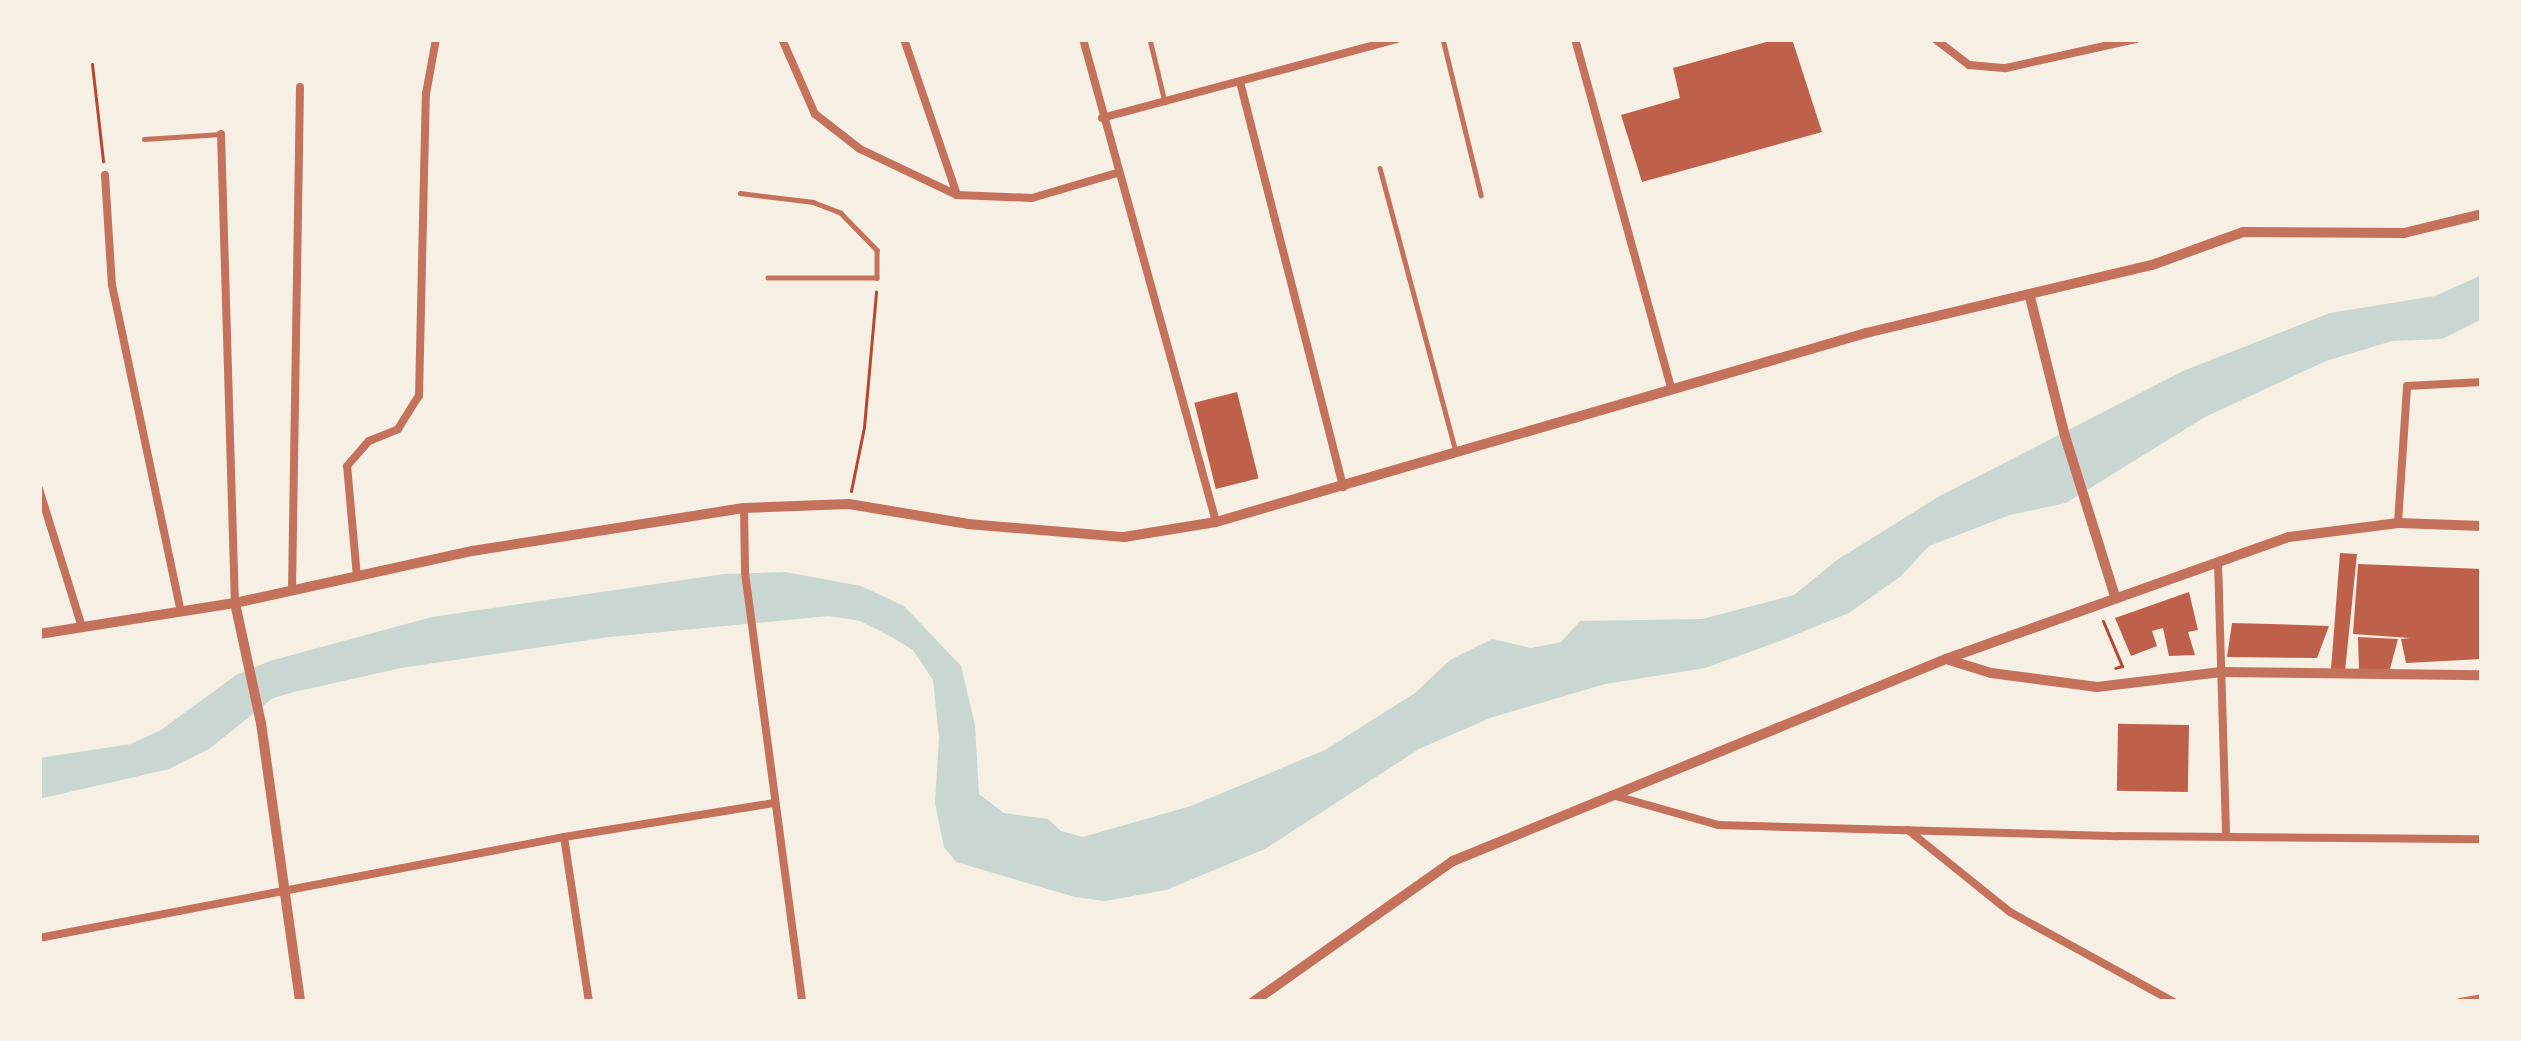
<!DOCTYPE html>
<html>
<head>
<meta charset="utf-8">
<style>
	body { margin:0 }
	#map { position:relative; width:2521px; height:1041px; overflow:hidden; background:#f6efe4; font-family:"Playfair Display",serif }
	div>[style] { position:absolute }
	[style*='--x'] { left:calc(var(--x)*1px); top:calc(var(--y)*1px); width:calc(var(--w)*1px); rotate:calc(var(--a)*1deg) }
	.water>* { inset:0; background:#c9d6d2 }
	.building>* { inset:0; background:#bf614a; transform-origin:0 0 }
	.path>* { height:3px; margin:-1.5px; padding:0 1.5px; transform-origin:1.5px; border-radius:1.5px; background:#b5482f }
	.service>* { height:4.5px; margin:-2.25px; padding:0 2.25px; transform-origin:2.25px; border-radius:2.25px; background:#c5725c }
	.minor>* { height:8px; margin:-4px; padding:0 4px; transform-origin:4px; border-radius:4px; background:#c5725c }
	.tertiary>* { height:10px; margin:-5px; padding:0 5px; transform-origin:5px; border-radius:5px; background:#c5725c }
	span { translate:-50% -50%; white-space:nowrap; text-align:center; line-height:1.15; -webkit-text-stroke:9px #f6efe4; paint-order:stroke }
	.frame { position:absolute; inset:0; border:42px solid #f6efe4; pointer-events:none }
</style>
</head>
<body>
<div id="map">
	<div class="water">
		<i style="clip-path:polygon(2482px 275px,2482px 319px,2442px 339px,2392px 341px,2326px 361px,2205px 417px,2066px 503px,2010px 515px,1929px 546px,1901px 576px,1849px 613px,1780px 641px,1705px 668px,1605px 684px,1490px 718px,1419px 749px,1265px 849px,1166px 890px,1105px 901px,1075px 897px,956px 862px,944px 847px,935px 803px,939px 737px,933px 680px,913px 650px,888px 635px,860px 621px,829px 616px,609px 637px,401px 668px,294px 692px,273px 698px,209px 749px,169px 769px,39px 799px,39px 758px,131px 744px,161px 730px,236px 675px,270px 661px,432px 617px,724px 574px,785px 572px,861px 586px,904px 606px,961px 666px,975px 725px,979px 794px,1004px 813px,1048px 819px,1061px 831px,1083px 837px,1191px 806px,1325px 750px,1415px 693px,1450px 660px,1492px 639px,1531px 648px,1561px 642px,1580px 621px,1702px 619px,1794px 595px,1837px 560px,1938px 497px,2183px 371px,2330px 313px,2435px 296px)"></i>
	</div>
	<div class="building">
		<i style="clip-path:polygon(1777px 39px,1792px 39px,1822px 132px,1642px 182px,1621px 115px,1680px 98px,1673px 68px)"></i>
		<i style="left:1237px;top:392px;width:89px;height:44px;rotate:76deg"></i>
		<i style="clip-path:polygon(2340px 553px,2357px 554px,2345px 671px,2331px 669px)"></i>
		<i style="clip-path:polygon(2358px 564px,2482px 569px,2482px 659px,2406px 663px,2401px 639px,2410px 638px,2353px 634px)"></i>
		<i style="clip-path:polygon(2189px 592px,2198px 630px,2188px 632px,2195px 655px,2169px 656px,2163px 628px,2152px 631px,2157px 646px,2131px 656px,2115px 618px)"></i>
		<i style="clip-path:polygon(2232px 623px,2301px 625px,2329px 626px,2317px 658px,2227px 657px)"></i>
		<i style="clip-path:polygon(2358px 637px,2398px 639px,2390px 669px,2359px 670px)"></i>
		<i style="left:2189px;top:725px;width:67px;height:71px;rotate:91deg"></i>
	</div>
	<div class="path">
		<i style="--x:92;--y:64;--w:98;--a:83.5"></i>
		<i style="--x:851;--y:491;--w:65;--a:-78.5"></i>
		<i style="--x:864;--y:427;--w:136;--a:-84.9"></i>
		<i style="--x:2103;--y:621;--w:49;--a:67.1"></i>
		<i style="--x:2122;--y:666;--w:7;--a:164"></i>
	</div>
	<div class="service">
		<i style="--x:1150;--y:39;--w:65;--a:76.6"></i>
		<i style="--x:1443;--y:39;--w:161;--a:76.3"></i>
		<i style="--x:144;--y:139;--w:77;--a:-3.7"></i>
		<i style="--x:1380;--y:168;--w:294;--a:75"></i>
		<i style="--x:740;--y:193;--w:74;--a:7"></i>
		<i style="--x:813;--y:202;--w:30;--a:21"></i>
		<i style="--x:841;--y:213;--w:52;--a:45.8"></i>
		<i style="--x:877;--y:250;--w:28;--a:90"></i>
		<i style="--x:877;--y:278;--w:109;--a:180"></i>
	</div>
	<div class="minor">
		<i style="--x:782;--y:39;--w:82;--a:66.3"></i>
		<i style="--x:815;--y:114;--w:57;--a:37.9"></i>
		<i style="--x:860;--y:149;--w:107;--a:25.4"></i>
		<i style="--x:957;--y:195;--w:75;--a:2.3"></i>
		<i style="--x:1032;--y:198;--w:89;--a:-16.4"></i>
		<i style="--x:904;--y:39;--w:165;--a:71.2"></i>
		<i style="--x:1083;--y:39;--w:501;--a:74.6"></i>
		<i style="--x:1575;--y:39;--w:361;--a:74.6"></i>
		<i style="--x:1935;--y:39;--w:43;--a:37.4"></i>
		<i style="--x:1969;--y:65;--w:37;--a:5"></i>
		<i style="--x:2006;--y:68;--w:133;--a:-12.6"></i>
		<i style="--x:1240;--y:82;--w:418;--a:75.7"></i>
		<i style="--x:1102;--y:118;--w:305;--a:-15"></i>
		<i style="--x:221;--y:134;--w:469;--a:88.3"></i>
		<i style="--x:105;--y:175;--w:110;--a:86.4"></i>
		<i style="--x:112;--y:285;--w:334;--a:78.1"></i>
		<i style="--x:39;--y:489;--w:145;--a:72.7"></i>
		<i style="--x:744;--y:508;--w:65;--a:89.1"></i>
		<i style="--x:745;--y:573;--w:433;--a:82.4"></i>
		<i style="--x:2398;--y:523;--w:137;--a:-86.2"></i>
		<i style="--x:2407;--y:386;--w:75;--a:-3.1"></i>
		<i style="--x:2218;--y:562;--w:272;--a:88.3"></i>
		<i style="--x:357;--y:577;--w:111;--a:-95.1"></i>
		<i style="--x:347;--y:466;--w:33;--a:-49"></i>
		<i style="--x:369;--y:441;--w:31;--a:-22"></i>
		<i style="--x:398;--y:429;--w:39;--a:-58"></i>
		<i style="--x:419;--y:396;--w:302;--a:-88.7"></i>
		<i style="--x:426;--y:94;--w:56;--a:-79.7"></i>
		<i style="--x:292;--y:590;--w:503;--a:-89.09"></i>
		<i style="--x:1612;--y:795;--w:110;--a:15.8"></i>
		<i style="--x:1718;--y:825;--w:400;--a:1.6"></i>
		<i style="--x:2118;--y:836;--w:364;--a:0.5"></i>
		<i style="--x:1908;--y:830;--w:131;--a:38.8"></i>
		<i style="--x:2010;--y:912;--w:187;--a:28.8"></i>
		<i style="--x:564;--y:837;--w:167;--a:81.4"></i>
		<i style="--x:39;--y:938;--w:535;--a:-10.89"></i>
		<i style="--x:564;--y:837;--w:214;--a:-9.2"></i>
		<i style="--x:2460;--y:1002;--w:22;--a:-10"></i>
	</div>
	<div class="tertiary">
		<i style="--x:2030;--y:297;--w:143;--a:75.9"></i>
		<i style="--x:2065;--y:436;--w:169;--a:72.7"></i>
		<i style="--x:235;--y:603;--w:123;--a:77.8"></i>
		<i style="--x:261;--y:723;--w:282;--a:82"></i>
		<i style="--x:39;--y:634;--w:198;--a:-9"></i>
		<i style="--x:235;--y:603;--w:243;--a:-12.4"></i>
		<i style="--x:472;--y:551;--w:275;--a:-9"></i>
		<i style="--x:744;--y:508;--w:105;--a:-2.2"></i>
		<i style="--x:849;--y:504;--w:121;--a:9.5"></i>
		<i style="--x:968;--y:524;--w:157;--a:4.8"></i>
		<i style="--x:1124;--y:537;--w:93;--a:-9.3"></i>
		<i style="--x:1216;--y:522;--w:677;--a:-16.21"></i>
		<i style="--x:1866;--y:333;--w:294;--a:-13.4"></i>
		<i style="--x:2152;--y:265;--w:97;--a:-19.9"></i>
		<i style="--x:2243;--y:232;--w:161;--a:0.4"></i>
		<i style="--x:2404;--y:233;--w:80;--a:-13.7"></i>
		<i style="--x:1949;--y:660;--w:44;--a:17.2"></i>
		<i style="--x:1991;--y:673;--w:107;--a:7.5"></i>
		<i style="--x:2097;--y:687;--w:125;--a:-6.9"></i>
		<i style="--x:2221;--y:672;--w:261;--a:0.7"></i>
		<i style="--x:1253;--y:1002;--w:245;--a:-35.2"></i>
		<i style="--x:1453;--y:861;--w:533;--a:-22.28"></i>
		<i style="--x:1946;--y:659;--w:364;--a:-19.6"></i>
		<i style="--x:2289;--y:537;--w:110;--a:-7.3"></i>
		<i style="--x:2398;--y:523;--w:84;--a:2"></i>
	</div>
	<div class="frame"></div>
</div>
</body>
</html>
